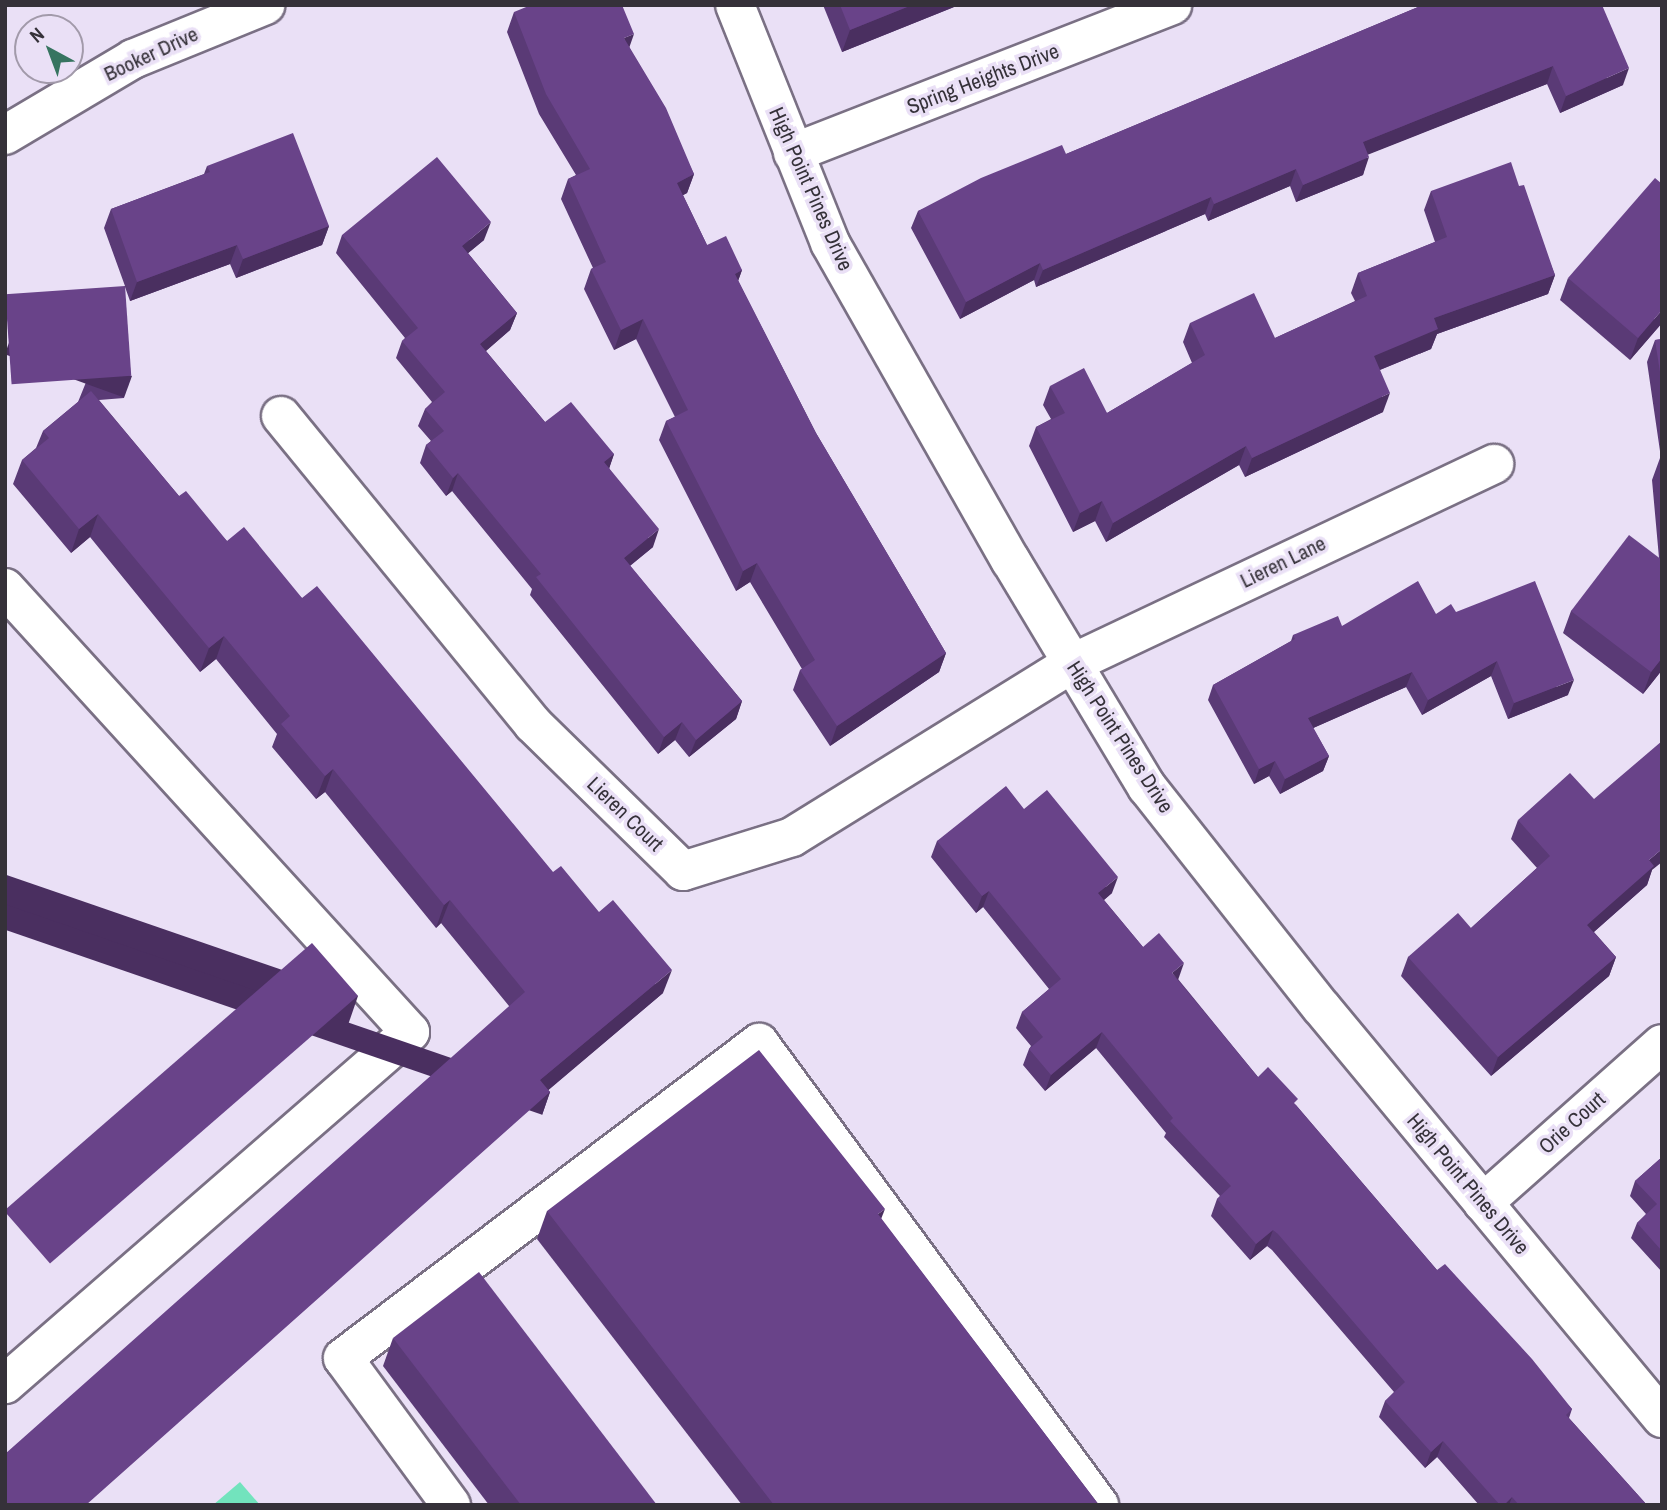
<!DOCTYPE html>
<html>
<head>
<meta charset="utf-8">
<style>
	body { margin:0 }
	#map { position:relative; width:1667px; height:1510px; overflow:hidden; background:#eae0f6; font-family:"Archivo Narrow",sans-serif }
	div>[style] { position:absolute }
	[style*='--x'] { left:calc(var(--x)*1px); top:calc(var(--y)*1px); width:calc(var(--w)*1px); rotate:calc(var(--a)*1deg) }
	.water>* { inset:0; background:#72e3bd }
	.roads { filter:drop-shadow(2px 0 #7a7084) drop-shadow(-2px 0 #7a7084) drop-shadow(0 2px #7a7084) drop-shadow(0 -2px #7a7084) }
	.minor>* { height:38px; margin:-19px; padding:0 19px; transform-origin:19px; border-radius:19px; background:#fff }
	.wall>* { inset:0; background:#5a3a76 }
	.shaded-wall>* { inset:0; background:#4a2f60; transform-origin:0 0 }
	.building>* { inset:0; background:#694389; transform-origin:0 0 }
	span { translate:-50% -50%; white-space:nowrap; text-align:center; line-height:1.15; -webkit-text-stroke:7px #eae0f6; paint-order:stroke }
	.street-label { font-size:21px; color:#353139 }
	.frame { position:absolute; inset:0; border:7px solid #353139; pointer-events:none }
	.north { position:absolute; left:14px; top:14px; width:70px; height:70px; box-sizing:border-box; background:#eae0f6; border:2px solid #a29aaa; border-radius:50%; rotate:319deg; font-size:19px; font-weight:700; line-height:28px; text-align:center; color:#353139 }
	.north::after { content:''; display:block; margin:auto; width:24px; height:32px; background:#377460; clip-path:polygon(50% 0,100% 100%,50% 72%,0 100%) }
</style>
</head>
<body>
<div id="map">
	<div class="water">
		<i style="clip-path:polygon(240px 1482px,260px 1505px,213px 1505px)"></i>
	</div>
	<div class="roads">
		<div class="minor">
			<i style="--x:735;--y:5;--w:256;--a:68.2"></i>
			<i style="--x:830;--y:243;--w:366;--a:60.4"></i>
			<i style="--x:1011;--y:561;--w:264;--a:59"></i>
			<i style="--x:1147;--y:787;--w:280;--a:51.7"></i>
			<i style="--x:1321;--y:1007;--w:534;--a:50.32"></i>
			<i style="--x:5;--y:135;--w:149;--a:-30.7"></i>
			<i style="--x:133;--y:59;--w:143;--a:-22.2"></i>
			<i style="--x:793;--y:153;--w:407;--a:-21.3"></i>
			<i style="--x:281;--y:416;--w:398;--a:50.7"></i>
			<i style="--x:533;--y:724;--w:210;--a:44.4"></i>
			<i style="--x:683;--y:871;--w:114;--a:-17.3"></i>
			<i style="--x:792;--y:837;--w:331;--a:-31.8"></i>
			<i style="--x:1073;--y:663;--w:466;--a:-25.3"></i>
			<i style="--x:5;--y:588;--w:601;--a:47.63"></i>
			<i style="--x:410;--y:1032;--w:537;--a:139"></i>
			<i style="--x:1483;--y:1203;--w:239;--a:-41.6"></i>
			<i style="--x:451;--y:1505;--w:182;--a:-126.3"></i>
			<i style="--x:343;--y:1358;--w:522;--a:-37.13"></i>
			<i style="--x:759;--y:1043;--w:574;--a:53.65"></i>
		</div>
	</div>
	<div class="wall">
		<i style="clip-path:polygon(823px 5px,959px 5px,842px 52px)"></i>
		<i style="clip-path:polygon(1423px 5px,1623px 85px,1560px 113px,1547px 84px,1368px 154px,1363px 175px,1296px 202px,1290px 186px,1208px 221px,1205px 214px,1036px 287px,1034px 280px,960px 319px,911px 228px,918px 211px,1066px 154px)"></i>
		<i style="clip-path:polygon(514px 12px,629px 47px,694px 174px,687px 193px,683px 195px,707px 245px,742px 270px,738px 281px,816px 433px,946px 653px,939px 672px,830px 746px,793px 690px,800px 670px,802px 669px,750px 582px,736px 591px,659px 440px,666px 421px,675px 417px,636px 339px,614px 350px,584px 289px,591px 269px,593px 268px,561px 199px,568px 179px,576px 175px,539px 114px,507px 32px)"></i>
		<i style="clip-path:polygon(207px 166px,329px 226px,322px 245px,236px 278px,230px 264px,130px 301px,125px 287px,124px 398px,99px 400px,179px 496px,227px 541px,302px 598px,663px 993px,548px 1090px,550px 1092px,542px 1115px,509px 1006px,441px 923px,436px 928px,325px 792px,316px 799px,272px 747px,277px 734px,216px 659px,200px 672px,90px 537px,71px 553px,13px 484px,22px 460px,36px 448px,43px 431px,78px 402px,125px 286px,104px 228px,111px 209px,204px 174px)"></i>
		<i style="clip-path:polygon(1519px 186px,1555px 275px,1548px 294px,1437px 334px,1431px 349px,1380px 370px,1383px 412px,1245px 477px,1239px 465px,1106px 542px,1095px 521px,1073px 532px,1029px 446px,1036px 427px,1051px 419px,1043px 405px,1050px 386px,1107px 413px,1192px 363px,1183px 342px,1190px 323px,1275px 338px,1355px 301px,1351px 293px,1358px 273px,1435px 242px,1424px 210px,1431px 191px)"></i>
		<i style="clip-path:polygon(342px 235px,484px 240px,468px 253px,517px 313px,510px 330px,486px 351px,545px 422px,614px 454px,609px 468px,653px 547px,630px 566px,742px 701px,736px 719px,689px 757px,675px 740px,658px 754px,530px 595px,532px 589px,452px 491px,446px 496px,420px 463px,426px 445px,431px 441px,418px 426px,425px 409px,432px 402px,396px 358px,402px 341px,405px 338px,336px 253px)"></i>
		<i style="clip-path:polygon(1568px 278px,1662px 323px,1630px 360px,1560px 300px)"></i>
		<i style="clip-path:polygon(1662px 339px,1662px 670px,1643px 694px,1563px 633px,1571px 611px,1659px 558px,1652px 480px,1660px 458px,1661px 458px,1647px 362px,1655px 340px)"></i>
		<i style="clip-path:polygon(1456px 612px,1568px 695px,1508px 719px,1491px 676px,1422px 715px,1406px 687px,1313px 728px,1329px 756px,1323px 771px,1280px 794px,1269px 776px,1254px 784px,1208px 700px,1213px 685px,1291px 641px,1293px 635px,1342px 626px,1436px 614px)"></i>
		<i style="clip-path:polygon(1024px 809px,1112px 893px,1104px 900px,1143px 947px,1178px 979px,1258px 1077px,1296px 1105px,1437px 1270px,1572px 1409px,1569px 1418px,1647px 1505px,1479px 1505px,1437px 1457px,1425px 1468px,1379px 1417px,1385px 1401px,1394px 1392px,1272px 1250px,1267px 1246px,1250px 1260px,1211px 1216px,1217px 1199px,1220px 1196px,1164px 1137px,1166px 1133px,1096px 1048px,1045px 1091px,1023px 1065px,1029px 1049px,1031px 1046px,1016px 1028px,1022px 1012px,1049px 989px,983px 907px,976px 913px,931px 857px,937px 841px)"></i>
		<i style="clip-path:polygon(1518px 820px,1652px 870px,1647px 885px,1594px 932px,1616px 957px,1609px 976px,1491px 1076px,1401px 976px,1408px 957px,1471px 928px,1537px 868px,1511px 839px)"></i>
		<i style="clip-path:polygon(1662px 1157px,1662px 1272px,1631px 1238px,1637px 1223px,1646px 1214px,1630px 1196px,1635px 1181px)"></i>
		<i style="clip-path:polygon(547px 1211px,881px 1219px,1099px 1505px,742px 1505px,537px 1239px)"></i>
		<i style="clip-path:polygon(393px 1338px,657px 1505px,489px 1505px,383px 1366px)"></i>
	</div>
	<div class="shaded-wall">
		<i style="clip-path:polygon(912px 5px,959px 5px,842px 52px,850px 30px)"></i>
		<i style="clip-path:polygon(634px 34px,627px 54px,624px 38px)"></i>
		<i style="clip-path:polygon(1553px 66px,1547px 84px,1357px 159px,1363px 142px)"></i>
		<i style="clip-path:polygon(1629px 68px,1623px 85px,1560px 113px,1566px 96px)"></i>
		<i style="clip-path:polygon(1369px 157px,1363px 175px,1296px 202px,1303px 185px)"></i>
		<i style="clip-path:polygon(1296px 169px,1290px 186px,1208px 221px,1214px 204px)"></i>
		<i style="clip-path:polygon(694px 174px,687px 193px,670px 202px,677px 183px)"></i>
		<i style="clip-path:polygon(1211px 197px,1205px 214px,1036px 287px,1043px 270px)"></i>
		<i style="clip-path:polygon(491px 222px,484px 240px,455px 264px,462px 246px)"></i>
		<i style="clip-path:polygon(329px 226px,322px 245px,236px 278px,243px 259px)"></i>
		<i style="clip-path:polygon(237px 245px,230px 264px,130px 301px,137px 282px)"></i>
		<i style="clip-path:polygon(1040px 263px,1034px 280px,960px 319px,966px 302px)"></i>
		<i style="clip-path:polygon(742px 270px,735px 289px,735px 274px)"></i>
		<i style="clip-path:polygon(1555px 275px,1548px 294px,1437px 334px,1431px 349px,1367px 375px,1374px 356px,1434px 318px)"></i>
		<i style="clip-path:polygon(1662px 310px,1662px 323px,1630px 360px,1638px 338px)"></i>
		<i style="clip-path:polygon(517px 313px,510px 330px,473px 362px,480px 344px)"></i>
		<i style="clip-path:polygon(643px 319px,636px 339px,614px 350px,621px 330px)"></i>
		<i style="left:132px;top:376px;width:23px;height:127px;rotate:110deg"></i>
		<i style="clip-path:polygon(1390px 393px,1383px 412px,1245px 477px,1252px 458px)"></i>
		<i style="clip-path:polygon(1246px 446px,1239px 465px,1106px 542px,1113px 523px)"></i>
		<i style="clip-path:polygon(614px 454px,608px 472px,604px 462px)"></i>
		<i style="clip-path:polygon(458px 473px,452px 491px,446px 496px,453px 478px)"></i>
		<i style="clip-path:polygon(1102px 501px,1095px 521px,1073px 532px,1080px 513px)"></i>
		<i style="clip-path:polygon(98px 514px,90px 537px,71px 553px,79px 529px)"></i>
		<i style="clip-path:polygon(659px 529px,653px 547px,617px 576px,624px 558px)"></i>
		<i style="clip-path:polygon(757px 563px,750px 582px,736px 591px,743px 571px)"></i>
		<i style="clip-path:polygon(224px 636px,216px 659px,200px 672px,209px 648px)"></i>
		<i style="clip-path:polygon(946px 653px,939px 672px,830px 746px,837px 726px)"></i>
		<i style="clip-path:polygon(1662px 658px,1662px 670px,1643px 694px,1651px 672px)"></i>
		<i style="clip-path:polygon(1497px 661px,1491px 676px,1422px 715px,1428px 700px)"></i>
		<i style="clip-path:polygon(1412px 672px,1406px 687px,1302px 733px,1308px 718px)"></i>
		<i style="clip-path:polygon(1574px 680px,1568px 695px,1508px 719px,1514px 703px)"></i>
		<i style="clip-path:polygon(742px 701px,736px 719px,689px 757px,696px 740px)"></i>
		<i style="clip-path:polygon(682px 722px,675px 740px,658px 754px,664px 737px)"></i>
		<i style="clip-path:polygon(1329px 756px,1323px 771px,1280px 794px,1285px 779px)"></i>
		<i style="clip-path:polygon(1275px 761px,1269px 776px,1254px 784px,1259px 769px)"></i>
		<i style="clip-path:polygon(333px 769px,325px 792px,316px 799px,325px 776px)"></i>
		<i style="clip-path:polygon(1662px 849px,1662px 862px,1652px 870px,1647px 885px,1580px 944px,1587px 925px,1649px 860px)"></i>
		<i style="clip-path:polygon(1118px 877px,1112px 893px,1092px 910px,1098px 893px)"></i>
		<i style="clip-path:polygon(989px 891px,983px 907px,976px 913px,982px 896px)"></i>
		<i style="clip-path:polygon(450px 900px,441px 923px,436px 928px,444px 905px)"></i>
		<i style="clip-path:polygon(1616px 957px,1609px 976px,1491px 1076px,1498px 1057px)"></i>
		<i style="clip-path:polygon(1184px 963px,1178px 980px,1172px 973px)"></i>
		<i style="clip-path:polygon(672px 970px,663px 993px,532px 1104px,540px 1080px)"></i>
		<i style="left:358px;top:996px;width:31px;height:469px;rotate:109deg"></i>
		<i style="clip-path:polygon(1102px 1032px,1096px 1048px,1045px 1091px,1051px 1075px)"></i>
		<i style="left:550px;top:1092px;width:24px;height:621px;rotate:109deg"></i>
		<i style="clip-path:polygon(885px 1209px,874px 1237px,878px 1214px)"></i>
		<i style="clip-path:polygon(1273px 1230px,1267px 1246px,1250px 1260px,1256px 1244px)"></i>
		<i style="clip-path:polygon(1443px 1441px,1437px 1457px,1425px 1468px,1431px 1452px)"></i>
		<i style="clip-path:polygon(1512px 1497px,1509px 1505px,1504px 1505px)"></i>
	</div>
	<div class="building">
		<i style="clip-path:polygon(531px 5px,622px 5px,634px 34px,624px 38px,666px 108px,694px 174px,677px 183px,707px 245px,726px 236px,742px 270px,735px 274px,816px 433px,946px 653px,837px 726px,800px 670px,815px 660px,757px 563px,743px 571px,666px 421px,688px 410px,643px 319px,621px 330px,591px 269px,606px 262px,568px 179px,590px 169px,546px 94px,514px 12px)"></i>
		<i style="clip-path:polygon(840px 5px,912px 5px,850px 30px)"></i>
		<i style="clip-path:polygon(1423px 5px,1602px 5px,1629px 68px,1566px 96px,1553px 66px,1363px 142px,1369px 157px,1303px 185px,1296px 169px,1214px 204px,1211px 197px,1043px 270px,1040px 263px,966px 302px,918px 211px,981px 178px,1062px 145px,1066px 154px)"></i>
		<i style="clip-path:polygon(293px 133px,329px 226px,243px 259px,237px 245px,137px 282px,111px 209px,210px 172px,207px 166px)"></i>
		<i style="clip-path:polygon(437px 157px,491px 222px,462px 246px,517px 313px,480px 344px,545px 422px,571px 402px,614px 454px,604px 462px,659px 529px,624px 558px,742px 701px,696px 740px,682px 722px,664px 737px,536px 577px,541px 574px,458px 473px,453px 478px,426px 445px,444px 431px,425px 409px,445px 392px,402px 341px,418px 328px,342px 235px)"></i>
		<i style="clip-path:polygon(1511px 162px,1519px 186px,1524px 185px,1555px 275px,1434px 318px,1438px 329px,1374px 356px,1390px 393px,1252px 458px,1246px 446px,1113px 523px,1102px 501px,1080px 513px,1036px 427px,1065px 413px,1050px 386px,1084px 368px,1107px 413px,1205px 355px,1190px 323px,1254px 293px,1275px 338px,1367px 296px,1358px 273px,1447px 237px,1431px 191px)"></i>
		<i style="clip-path:polygon(1655px 178px,1662px 184px,1662px 310px,1638px 338px,1568px 278px)"></i>
		<i style="left:125px;top:286px;width:90px;height:120px;rotate:86deg"></i>
		<i style="clip-path:polygon(1662px 339px,1662px 385px,1655px 340px)"></i>
		<i style="clip-path:polygon(91px 391px,179px 496px,186px 491px,227px 541px,244px 527px,302px 598px,317px 586px,553px 872px,561px 866px,599px 912px,613px 900px,672px 970px,540px 1080px,550px 1092px,86px 1505px,5px 1505px,5px 1454px,525px 992px,450px 900px,444px 905px,333px 769px,325px 776px,281px 724px,290px 716px,224px 636px,209px 648px,98px 514px,79px 529px,22px 460px,49px 438px,43px 431px)"></i>
		<i style="clip-path:polygon(1660px 458px,1662px 458px,1662px 477px)"></i>
		<i style="clip-path:polygon(1629px 535px,1662px 560px,1662px 658px,1651px 672px,1571px 611px)"></i>
		<i style="clip-path:polygon(1418px 581px,1436px 614px,1451px 604px,1456px 612px,1535px 581px,1574px 680px,1514px 703px,1497px 661px,1428px 700px,1412px 672px,1308px 718px,1329px 756px,1285px 779px,1275px 761px,1259px 769px,1213px 685px,1295px 639px,1293px 635px,1338px 616px,1342px 626px)"></i>
		<i style="clip-path:polygon(1662px 741px,1662px 849px,1649px 860px,1654px 866px,1587px 925px,1616px 957px,1498px 1057px,1408px 957px,1458px 913px,1471px 928px,1550px 856px,1518px 820px,1570px 773px,1594px 799px)"></i>
		<i style="clip-path:polygon(1006px 786px,1024px 809px,1047px 790px,1118px 877px,1098px 893px,1143px 947px,1159px 933px,1184px 963px,1172px 973px,1258px 1077px,1268px 1067px,1298px 1099px,1294px 1103px,1437px 1270px,1445px 1264px,1532px 1359px,1572px 1409px,1566px 1415px,1647px 1505px,1519px 1505px,1512px 1497px,1504px 1505px,1500px 1505px,1443px 1441px,1431px 1452px,1385px 1401px,1405px 1382px,1278px 1234px,1273px 1230px,1256px 1244px,1217px 1199px,1231px 1186px,1170px 1121px,1173px 1118px,1102px 1032px,1051px 1075px,1029px 1049px,1043px 1037px,1022px 1012px,1061px 979px,989px 891px,982px 896px,937px 841px)"></i>
		<i style="left:312px;top:943px;width:70px;height:408px;rotate:49deg"></i>
		<i style="clip-path:polygon(759px 1050px,885px 1209px,878px 1214px,1099px 1505px,774px 1505px,547px 1211px)"></i>
		<i style="clip-path:polygon(1662px 1157px,1662px 1251px,1637px 1223px,1657px 1204px,1635px 1181px)"></i>
		<i style="clip-path:polygon(479px 1272px,657px 1505px,521px 1505px,393px 1338px)"></i>
	</div>
	<div class="street-label">
		<span style="left:151px;top:54px;rotate:-25deg">Booker Drive</span>
		<span style="left:983px;top:79px;rotate:-21deg">Spring Heights Drive</span>
		<span style="left:811px;top:189px;rotate:66deg">High Point Pines Drive</span>
		<span style="left:1283px;top:562px;rotate:-26deg">Lieren Lane</span>
		<span style="left:1120px;top:737px;rotate:57deg">High Point Pines Drive</span>
		<span style="left:625px;top:814px;rotate:44deg">Lieren Court</span>
		<span style="left:1572px;top:1123px;rotate:-42deg">Orie Court</span>
		<span style="left:1468px;top:1184px;rotate:50deg">High Point Pines Drive</span>
	</div>
	<div class="frame"></div>
	<div class="north">N</div>
</div>
</body>
</html>
